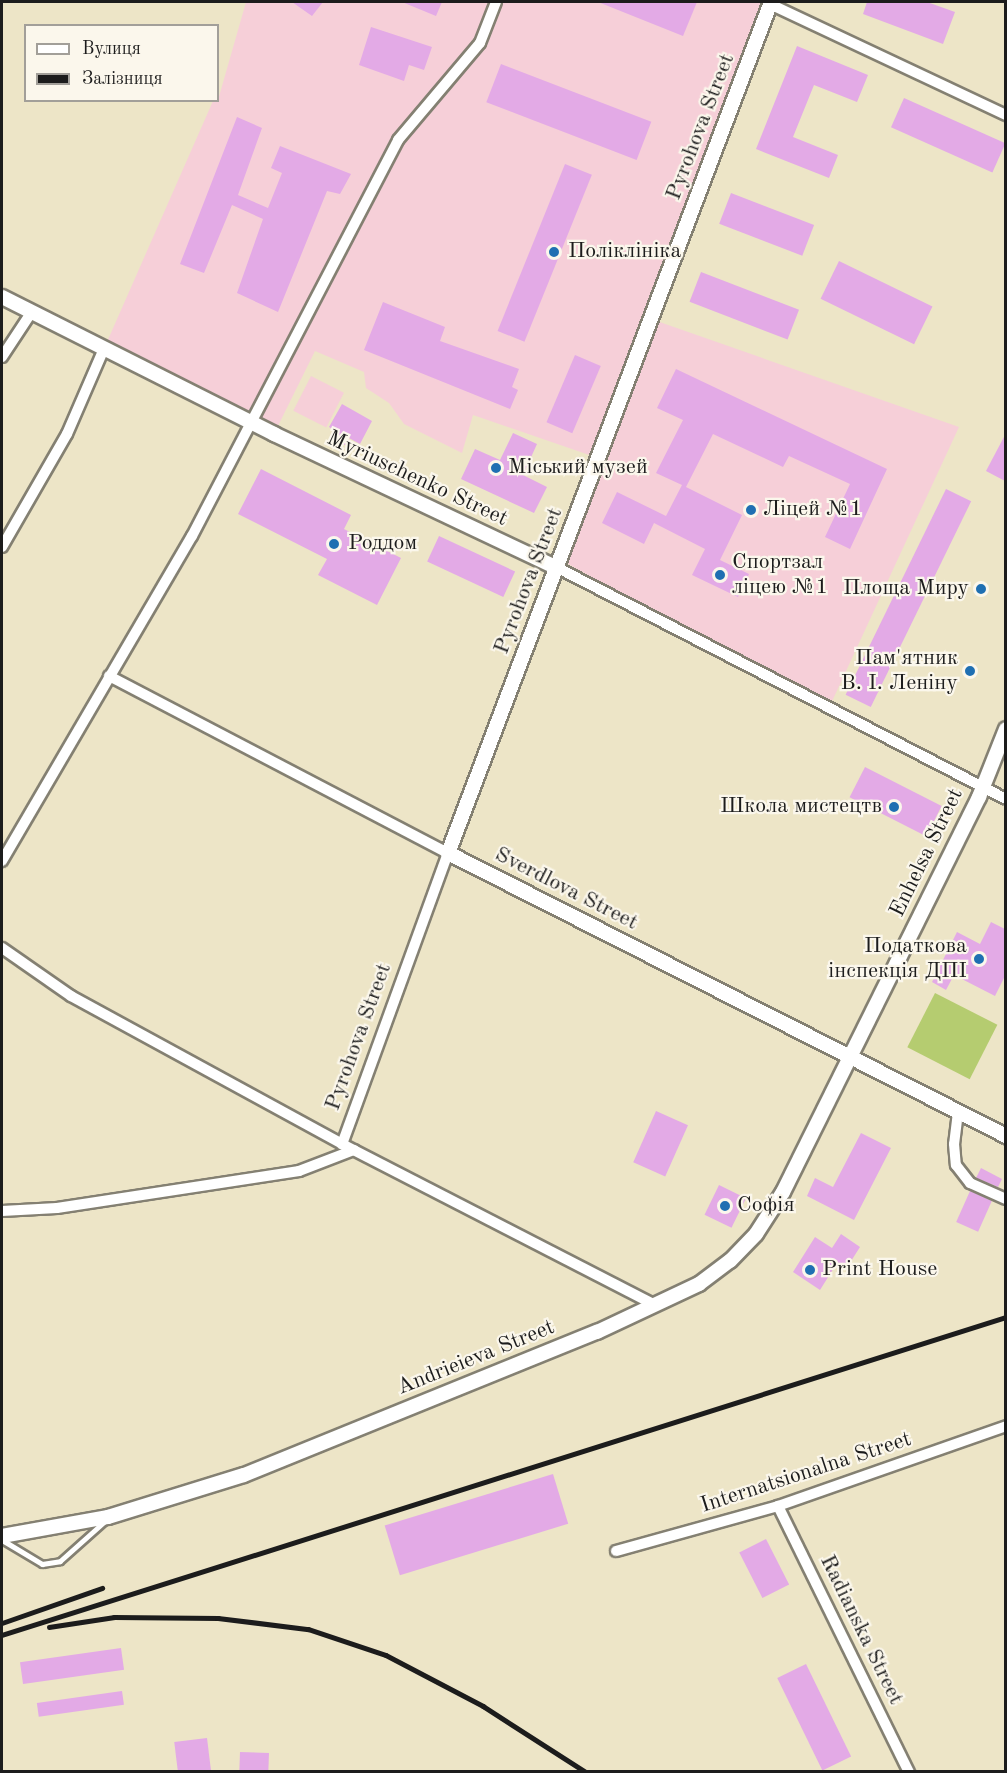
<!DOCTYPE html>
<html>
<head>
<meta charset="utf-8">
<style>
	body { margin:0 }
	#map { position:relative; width:1007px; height:1773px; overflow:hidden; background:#ede5c7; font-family:"Old Standard TT",serif }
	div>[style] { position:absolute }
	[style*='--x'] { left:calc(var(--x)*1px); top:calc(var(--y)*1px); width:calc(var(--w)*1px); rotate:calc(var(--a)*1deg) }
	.built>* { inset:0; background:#f6cfd8; transform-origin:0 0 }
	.green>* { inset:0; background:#b5cc70; transform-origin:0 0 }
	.building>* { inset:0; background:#e3aae6; transform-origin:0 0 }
	.roads { filter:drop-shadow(2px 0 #848072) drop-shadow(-2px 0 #848072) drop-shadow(0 2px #848072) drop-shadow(0 -2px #848072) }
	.service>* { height:5px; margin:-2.5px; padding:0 2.5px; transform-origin:2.5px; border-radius:2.5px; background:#fff }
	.minor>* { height:10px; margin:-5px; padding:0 5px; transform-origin:5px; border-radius:5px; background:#fff }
	.tertiary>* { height:14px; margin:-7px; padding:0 7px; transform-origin:7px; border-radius:7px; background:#fff }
	.rail>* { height:4.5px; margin:-2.25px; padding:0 2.25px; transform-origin:2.25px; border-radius:2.25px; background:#1c1c1c }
	.dots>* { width:16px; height:16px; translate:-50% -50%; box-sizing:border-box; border:3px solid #fbf7ec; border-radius:50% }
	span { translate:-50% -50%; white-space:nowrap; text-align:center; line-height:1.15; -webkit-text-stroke:4.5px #fbf7ec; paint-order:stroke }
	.street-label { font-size:22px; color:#1c1c1c }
	.poi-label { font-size:22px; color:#1c1c1c }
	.left { translate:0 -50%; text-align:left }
	.right { translate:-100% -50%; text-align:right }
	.frame { position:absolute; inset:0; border:3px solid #1c1c1c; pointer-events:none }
	.legend { position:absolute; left:24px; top:24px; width:195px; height:78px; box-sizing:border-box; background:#fbf7ec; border:2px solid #a29f99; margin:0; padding:8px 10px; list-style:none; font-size:18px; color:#1c1c1c }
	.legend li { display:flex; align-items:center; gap:12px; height:30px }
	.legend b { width:30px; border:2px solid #a29f99 }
</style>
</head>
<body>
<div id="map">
	<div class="built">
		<i style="clip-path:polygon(246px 2px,772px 2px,651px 319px,959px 427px,828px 710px,563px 561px,598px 458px,473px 415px,462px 453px,404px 424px,389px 403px,366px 388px,364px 372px,315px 351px,274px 434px,103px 351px,213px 101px,218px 100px)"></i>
		<i style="left:311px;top:376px;width:37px;height:39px;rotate:27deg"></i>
	</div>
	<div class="green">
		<i style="left:935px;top:993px;width:70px;height:61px;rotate:27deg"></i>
	</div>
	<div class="building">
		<i style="clip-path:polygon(292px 2px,323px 2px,312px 16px)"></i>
		<i style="clip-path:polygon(402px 2px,442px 2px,436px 16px)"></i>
		<i style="clip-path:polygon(598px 2px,697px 2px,683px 36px)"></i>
		<i style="clip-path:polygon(867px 2px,927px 2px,955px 12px,943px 44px,863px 14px)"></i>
		<i style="clip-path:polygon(371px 27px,432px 47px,424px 70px,409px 65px,404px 81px,359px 65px)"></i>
		<i style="clip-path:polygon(797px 46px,868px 75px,857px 102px,814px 85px,793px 137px,838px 155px,829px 178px,756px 149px)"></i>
		<i style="left:501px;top:64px;width:161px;height:41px;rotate:21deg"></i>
		<i style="left:904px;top:98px;width:111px;height:32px;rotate:24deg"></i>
		<i style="clip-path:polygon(237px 117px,262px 128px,238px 195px,268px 208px,282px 173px,271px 168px,280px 146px,351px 174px,340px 194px,327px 191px,278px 312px,237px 293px,263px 219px,232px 205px,204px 273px,180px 264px)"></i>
		<i style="left:565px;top:164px;width:29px;height:180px;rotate:22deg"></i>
		<i style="left:731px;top:193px;width:89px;height:33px;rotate:21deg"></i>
		<i style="left:839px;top:261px;width:104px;height:42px;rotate:26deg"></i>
		<i style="left:701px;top:272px;width:105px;height:32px;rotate:21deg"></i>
		<i style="clip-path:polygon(383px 302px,445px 327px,440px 341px,519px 369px,512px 387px,518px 390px,510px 409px,364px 350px)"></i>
		<i style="left:575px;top:355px;width:28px;height:73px;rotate:23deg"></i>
		<i style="clip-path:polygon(676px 369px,887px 469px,850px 549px,825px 537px,850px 484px,789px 456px,783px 467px,713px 434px,686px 487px,742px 515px,720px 560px,749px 574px,738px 597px,692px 575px,705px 549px,654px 523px,644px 544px,602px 523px,617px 492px,666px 516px,682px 485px,656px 473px,683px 420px,657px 408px)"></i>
		<i style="clip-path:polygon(342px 404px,372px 421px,360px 444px,349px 438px,345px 445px,335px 439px,336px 431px,329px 427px)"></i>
		<i style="clip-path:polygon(513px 433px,537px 444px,523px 475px,547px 487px,534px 513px,461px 479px,475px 449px,500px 460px)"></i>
		<i style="clip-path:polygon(1005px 435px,1005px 481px,986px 471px)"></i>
		<i style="clip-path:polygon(261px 469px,351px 515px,344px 529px,401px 558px,377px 605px,318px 575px,327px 559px,238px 514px)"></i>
		<i style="left:946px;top:489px;width:28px;height:229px;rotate:26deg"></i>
		<i style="left:439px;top:536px;width:84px;height:28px;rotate:25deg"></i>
		<i style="left:865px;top:767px;width:86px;height:34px;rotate:27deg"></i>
		<i style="clip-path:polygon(991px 922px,1005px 929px,1005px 976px,995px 996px,954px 975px,946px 990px,932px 982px,957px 932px,980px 944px)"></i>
		<i style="left:656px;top:1111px;width:35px;height:56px;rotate:24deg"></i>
		<i style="clip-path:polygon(861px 1133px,891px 1148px,854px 1220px,807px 1196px,815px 1178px,833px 1187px)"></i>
		<i style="clip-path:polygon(981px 1168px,1002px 1179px,998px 1187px,976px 1178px)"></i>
		<i style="left:719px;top:1185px;width:30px;height:33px;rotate:26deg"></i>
		<i style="left:970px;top:1191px;width:24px;height:34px;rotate:24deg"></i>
		<i style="clip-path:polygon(841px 1234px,860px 1247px,846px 1269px,837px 1263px,820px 1290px,793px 1272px,815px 1237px,832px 1248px)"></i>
		<i style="left:553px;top:1474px;width:52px;height:176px;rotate:73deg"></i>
		<i style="left:766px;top:1539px;width:51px;height:30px;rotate:63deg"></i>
		<i style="left:121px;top:1648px;width:22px;height:102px;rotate:82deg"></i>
		<i style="left:806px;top:1664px;width:103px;height:32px;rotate:64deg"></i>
		<i style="left:122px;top:1691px;width:14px;height:86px;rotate:82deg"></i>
		<i style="left:207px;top:1738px;width:34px;height:33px;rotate:83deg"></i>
		<i style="left:240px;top:1752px;width:29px;height:20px;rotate:2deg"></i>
	</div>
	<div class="roads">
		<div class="service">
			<i style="--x:2;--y:1540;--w:47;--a:31"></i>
			<i style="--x:42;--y:1564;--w:18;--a:-9"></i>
			<i style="--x:60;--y:1561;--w:62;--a:-41.7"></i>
		</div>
		<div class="minor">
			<i style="--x:770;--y:4;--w:261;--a:25.2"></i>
			<i style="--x:2;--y:357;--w:53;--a:-56.6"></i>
			<i style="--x:2;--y:547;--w:130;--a:-60.1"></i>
			<i style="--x:67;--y:434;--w:90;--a:-66.6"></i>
			<i style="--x:556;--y:567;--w:506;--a:27.27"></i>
			<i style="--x:109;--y:676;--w:382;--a:27.6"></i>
			<i style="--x:448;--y:853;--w:310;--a:110"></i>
			<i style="--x:2;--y:861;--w:376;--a:-59.7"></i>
			<i style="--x:192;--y:536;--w:446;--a:-62.5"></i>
			<i style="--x:398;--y:140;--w:127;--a:-49.8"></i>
			<i style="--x:480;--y:43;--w:44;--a:-68.7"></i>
			<i style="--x:2;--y:948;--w:84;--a:34.8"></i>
			<i style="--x:71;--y:996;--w:309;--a:28.6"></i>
			<i style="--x:342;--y:1144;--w:352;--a:27.2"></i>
			<i style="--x:958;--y:1112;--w:32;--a:97"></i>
			<i style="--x:954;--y:1144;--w:21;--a:85"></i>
			<i style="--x:956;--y:1165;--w:23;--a:52"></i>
			<i style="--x:970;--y:1183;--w:39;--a:24"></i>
			<i style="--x:2;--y:1211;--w:55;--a:-3.1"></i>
			<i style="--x:57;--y:1208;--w:245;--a:-8.7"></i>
			<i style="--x:299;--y:1171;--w:59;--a:-20.9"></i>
			<i style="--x:778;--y:1506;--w:297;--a:63.8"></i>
			<i style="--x:616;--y:1551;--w:168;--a:-15.5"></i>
			<i style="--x:778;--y:1506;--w:242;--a:-19.3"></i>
		</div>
		<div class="tertiary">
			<i style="--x:771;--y:2;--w:910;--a:110.78"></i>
			<i style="--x:448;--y:853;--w:626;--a:26.89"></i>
			<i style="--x:2;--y:297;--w:305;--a:26.7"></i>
			<i style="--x:274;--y:434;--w:312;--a:25.3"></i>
			<i style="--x:2;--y:1536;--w:108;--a:-10.2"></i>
			<i style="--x:108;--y:1517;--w:142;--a:-17.2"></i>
			<i style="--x:244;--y:1475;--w:381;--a:-22.1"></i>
			<i style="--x:597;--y:1332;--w:113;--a:-25.2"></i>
			<i style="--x:699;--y:1284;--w:39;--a:-37"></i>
			<i style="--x:730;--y:1261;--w:37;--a:-46"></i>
			<i style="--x:756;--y:1234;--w:50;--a:-57.3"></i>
			<i style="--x:783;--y:1192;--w:441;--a:-63.6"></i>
			<i style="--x:979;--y:797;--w:73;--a:-68.3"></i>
		</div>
	</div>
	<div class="rail">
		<i style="--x:2;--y:1623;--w:106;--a:-19.3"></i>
		<i style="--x:49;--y:1627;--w:66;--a:-8.7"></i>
		<i style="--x:114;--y:1617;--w:104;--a:0.6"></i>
		<i style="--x:218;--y:1618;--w:91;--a:7"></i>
		<i style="--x:308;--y:1629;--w:82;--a:18.4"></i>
		<i style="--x:386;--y:1655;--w:110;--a:27.7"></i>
		<i style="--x:483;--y:1706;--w:122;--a:32.7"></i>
		<i style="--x:2;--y:1635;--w:1053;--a:-17.57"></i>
	</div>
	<div class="dots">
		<i style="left:554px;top:252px;background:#1f6fb2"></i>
		<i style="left:496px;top:468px;background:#1f6fb2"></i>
		<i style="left:751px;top:510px;background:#1f6fb2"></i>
		<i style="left:334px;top:544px;background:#1f6fb2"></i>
		<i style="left:720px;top:575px;background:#1f6fb2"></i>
		<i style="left:981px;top:589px;background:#1f6fb2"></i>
		<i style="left:970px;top:671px;background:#1f6fb2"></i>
		<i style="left:894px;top:807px;background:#1f6fb2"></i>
		<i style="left:979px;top:959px;background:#1f6fb2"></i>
		<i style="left:725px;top:1206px;background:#1f6fb2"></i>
		<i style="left:810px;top:1270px;background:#1f6fb2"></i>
	</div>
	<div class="street-label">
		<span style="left:701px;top:127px;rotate:-69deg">Pyrohova Street</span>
		<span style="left:417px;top:479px;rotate:25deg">Myriuschenko Street</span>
		<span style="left:529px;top:581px;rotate:-69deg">Pyrohova Street</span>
		<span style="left:927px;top:853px;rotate:-64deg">Enhelsa Street</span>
		<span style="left:566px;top:889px;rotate:27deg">Sverdlova Street</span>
		<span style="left:359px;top:1037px;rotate:-70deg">Pyrohova Street</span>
		<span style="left:476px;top:1358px;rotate:-22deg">Andrieieva Street</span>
		<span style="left:806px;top:1473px;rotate:-18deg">Internatsionalna Street</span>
		<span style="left:861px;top:1630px;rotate:64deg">Radianska Street</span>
	</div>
	<div class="poi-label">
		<span class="left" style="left:568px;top:252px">Поліклініка</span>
		<span class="left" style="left:508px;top:468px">Міський музей</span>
		<span class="left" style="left:763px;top:510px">Ліцей №1</span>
		<span class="left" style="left:348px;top:544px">Роддом</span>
		<span class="left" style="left:732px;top:575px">Спортзал<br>ліцею №1</span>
		<span class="right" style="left:969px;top:589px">Площа Миру</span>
		<span class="right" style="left:958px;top:671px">Пам'ятник<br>В. І. Леніну</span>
		<span class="right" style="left:882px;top:807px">Школа мистецтв</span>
		<span class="right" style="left:967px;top:959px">Податкова<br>інспекція ДПІ</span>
		<span class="left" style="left:737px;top:1206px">Софія</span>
		<span class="left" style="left:822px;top:1270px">Print House</span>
	</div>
	<div class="frame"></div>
	<ul class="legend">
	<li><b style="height:8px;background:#fff"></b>Вулиця</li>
	<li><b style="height:8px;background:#1c1c1c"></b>Залізниця</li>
	</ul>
</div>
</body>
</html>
